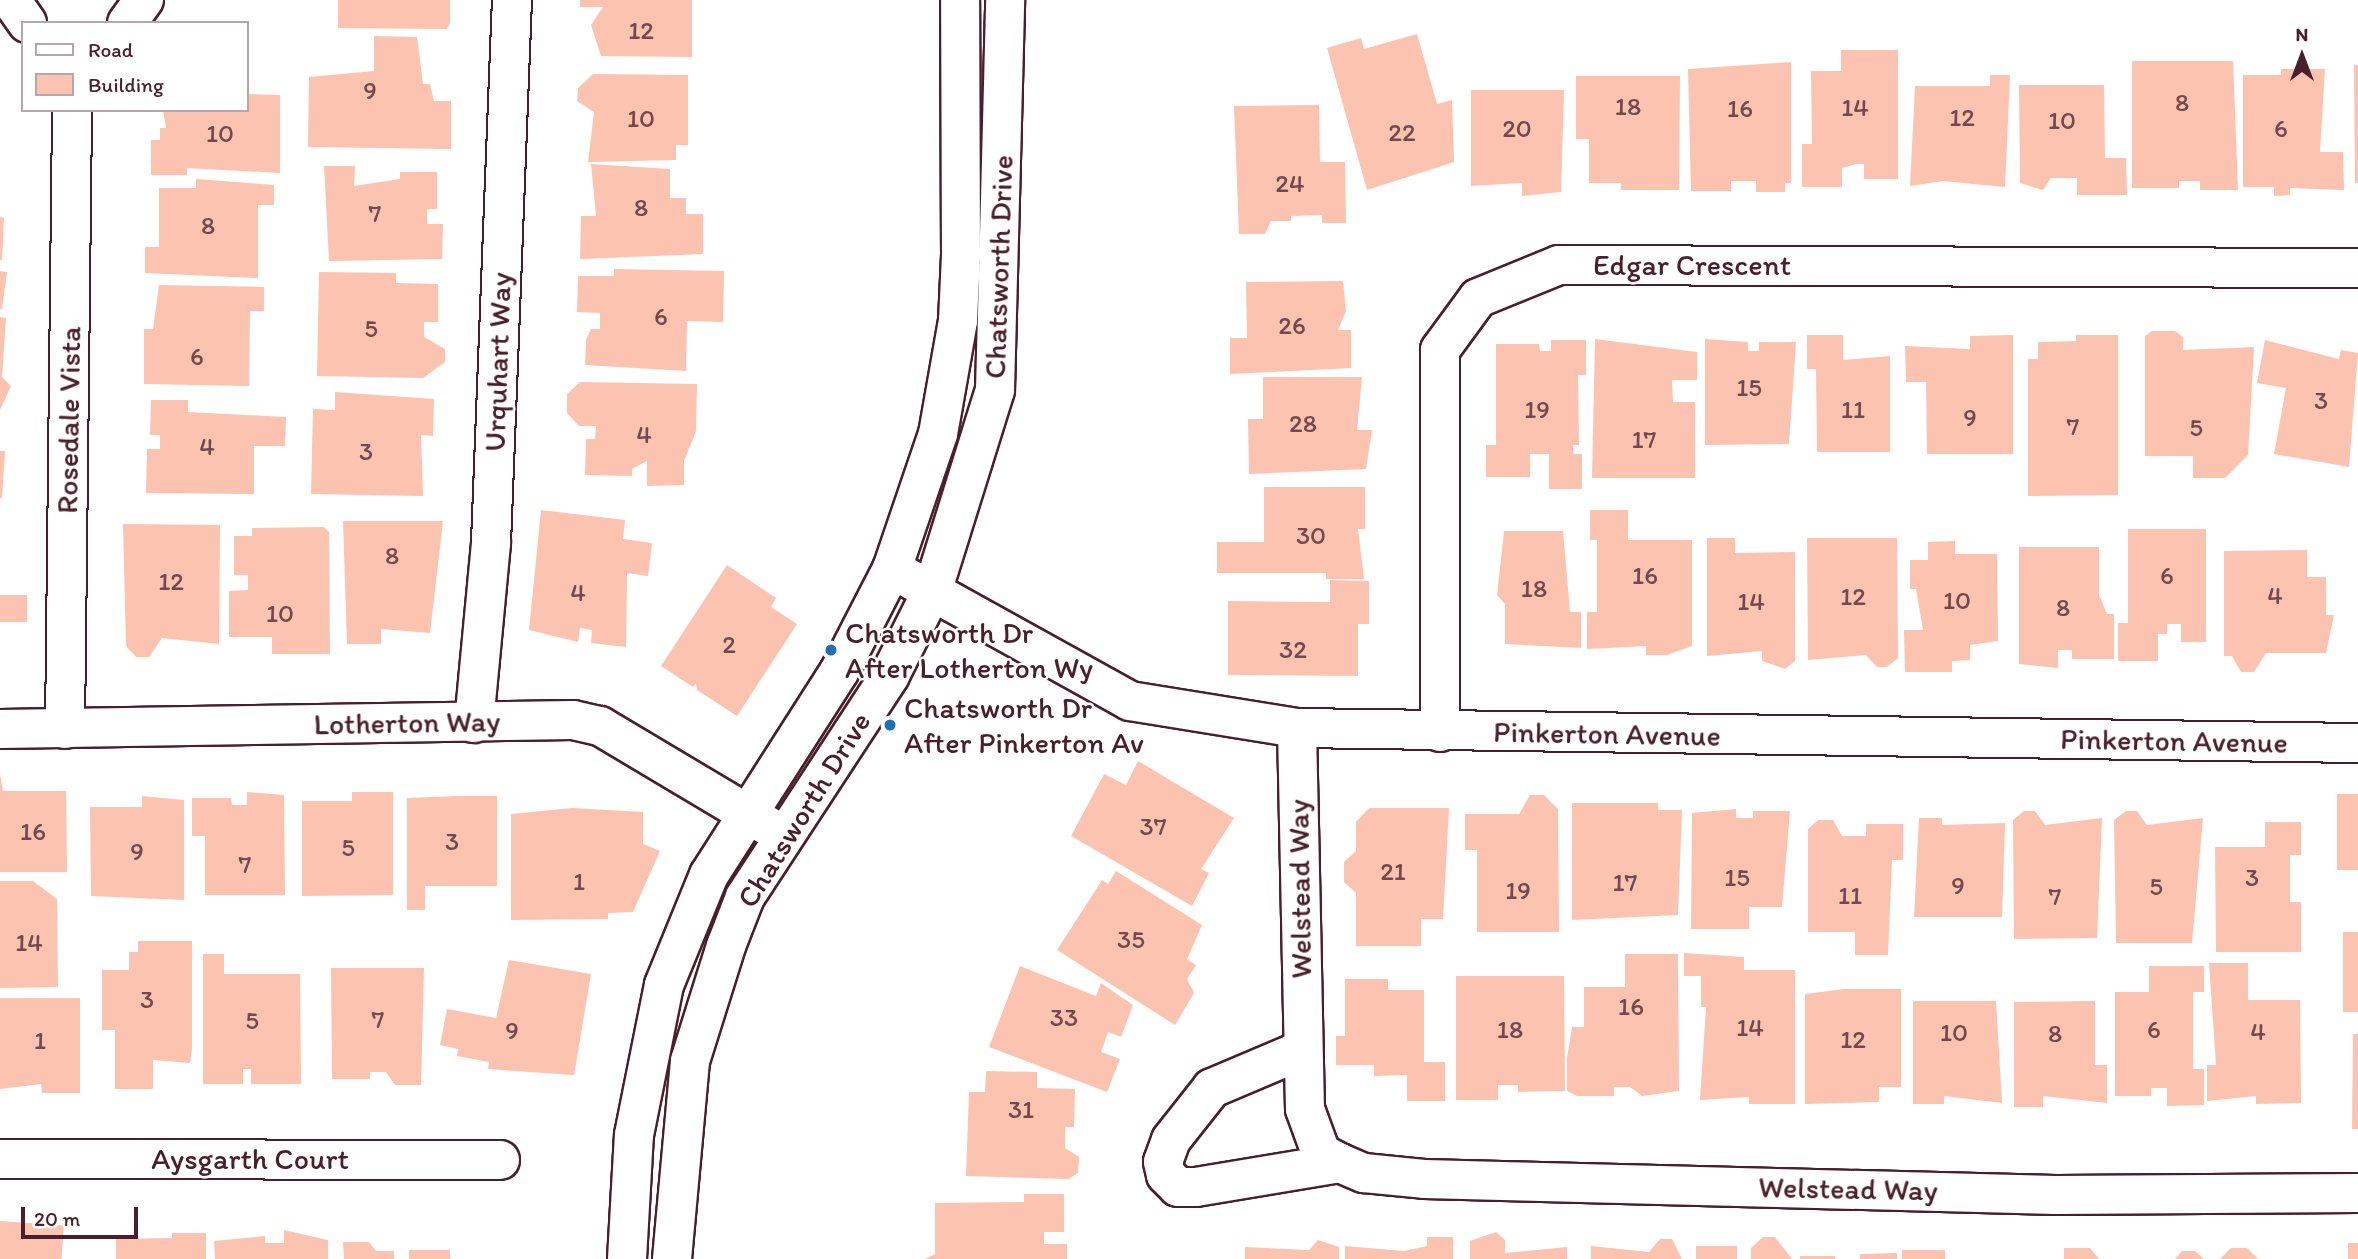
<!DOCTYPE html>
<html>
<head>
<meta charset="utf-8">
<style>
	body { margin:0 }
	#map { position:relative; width:2358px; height:1259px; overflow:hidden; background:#fff; font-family:Itim,sans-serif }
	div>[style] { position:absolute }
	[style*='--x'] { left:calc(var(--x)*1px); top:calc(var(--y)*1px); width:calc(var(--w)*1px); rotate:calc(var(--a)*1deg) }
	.building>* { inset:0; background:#fbc3b0; transform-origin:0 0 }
	.roads { filter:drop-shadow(2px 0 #4a1f2b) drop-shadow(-2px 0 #4a1f2b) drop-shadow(0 2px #4a1f2b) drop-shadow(0 -2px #4a1f2b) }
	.minor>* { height:38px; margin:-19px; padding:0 19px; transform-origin:19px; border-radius:19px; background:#fff }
	.tertiary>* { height:38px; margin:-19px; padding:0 19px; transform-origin:19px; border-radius:19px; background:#fff }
	.dots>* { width:19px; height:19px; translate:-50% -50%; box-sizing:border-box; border:4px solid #fff; border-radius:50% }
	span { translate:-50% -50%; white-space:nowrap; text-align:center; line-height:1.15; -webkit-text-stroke:5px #fff; paint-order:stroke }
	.number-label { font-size:26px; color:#76484c }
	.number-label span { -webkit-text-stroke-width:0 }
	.street-label { font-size:30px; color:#4a1f2b }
	.poi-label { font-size:30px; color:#4a1f2b }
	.left { translate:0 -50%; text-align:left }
	.legend { position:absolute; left:21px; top:21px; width:228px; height:91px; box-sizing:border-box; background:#fff; border:2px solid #b7a5aa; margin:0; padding:9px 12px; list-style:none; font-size:21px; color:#4a1f2b }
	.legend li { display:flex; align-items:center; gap:14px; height:35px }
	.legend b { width:35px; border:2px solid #b7a5aa }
	.north { position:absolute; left:2267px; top:21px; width:70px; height:70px; -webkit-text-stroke:5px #fff; paint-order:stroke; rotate:0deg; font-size:19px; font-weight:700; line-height:28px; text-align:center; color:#4a1f2b }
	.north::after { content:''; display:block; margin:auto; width:24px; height:32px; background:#4a1f2b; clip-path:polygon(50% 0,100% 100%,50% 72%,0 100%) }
	.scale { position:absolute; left:21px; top:1207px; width:117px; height:32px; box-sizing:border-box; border:4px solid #4a1f2b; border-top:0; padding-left:9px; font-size:21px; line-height:24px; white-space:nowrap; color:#4a1f2b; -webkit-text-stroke:5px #fff; paint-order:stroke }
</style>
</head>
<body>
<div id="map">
	<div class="building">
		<i style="clip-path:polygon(338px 0,450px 0,450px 23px,447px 29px,338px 28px)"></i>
		<i style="clip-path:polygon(580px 0,692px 0,692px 57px,601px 56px,591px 25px,603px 7px,580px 7px)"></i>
		<i style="clip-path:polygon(1417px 34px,1437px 104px,1452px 100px,1454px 162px,1367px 190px,1327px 48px,1361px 38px,1364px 49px)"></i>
		<i style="clip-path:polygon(374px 36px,417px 37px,423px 84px,430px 84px,434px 101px,451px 101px,451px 149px,308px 147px,309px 77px,374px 71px)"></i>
		<i style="clip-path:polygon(1841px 50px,1898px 50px,1898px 179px,1864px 179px,1864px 164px,1856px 164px,1842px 168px,1842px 187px,1802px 187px,1802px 144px,1812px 144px,1811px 71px,1841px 71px)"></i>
		<i style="clip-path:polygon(2132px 61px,2233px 61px,2238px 190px,2200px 190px,2200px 181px,2179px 181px,2179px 188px,2132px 188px)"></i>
		<i style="clip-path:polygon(1791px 62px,1791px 183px,1785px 183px,1785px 192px,1756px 192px,1756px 181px,1731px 181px,1731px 191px,1691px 191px,1688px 69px)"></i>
		<i style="clip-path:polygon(2354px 65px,2358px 65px,2358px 183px,2355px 183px)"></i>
		<i style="clip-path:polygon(2281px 69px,2325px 69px,2320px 152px,2343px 152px,2344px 190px,2290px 188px,2290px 195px,2274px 196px,2274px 187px,2243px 187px,2243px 75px,2281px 75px)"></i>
		<i style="clip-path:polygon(593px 74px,688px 75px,688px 145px,676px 145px,676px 160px,588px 162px,594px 112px,577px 101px,578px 88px)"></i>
		<i style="clip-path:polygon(1990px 75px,2010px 75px,2005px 187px,1943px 181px,1910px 186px,1915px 86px,1990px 86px)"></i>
		<i style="clip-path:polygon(1576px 76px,1680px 76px,1679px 190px,1621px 190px,1621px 183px,1589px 183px,1589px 139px,1576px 139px)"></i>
		<i style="clip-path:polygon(2019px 85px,2104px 85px,2105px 158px,2126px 158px,2127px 195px,2077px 195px,2077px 178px,2051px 178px,2043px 190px,2020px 183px)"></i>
		<i style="clip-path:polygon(1471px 90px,1564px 90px,1561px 192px,1522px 196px,1522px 183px,1471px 186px)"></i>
		<i style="clip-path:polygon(247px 94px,280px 95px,280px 173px,187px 168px,187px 175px,151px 175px,151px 140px,160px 140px,160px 128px,166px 128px,163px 110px,247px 110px)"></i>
		<i style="clip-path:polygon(1319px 105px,1320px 162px,1345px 162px,1346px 223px,1322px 223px,1322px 215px,1291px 216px,1291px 221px,1271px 221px,1265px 234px,1239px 234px,1234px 106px)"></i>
		<i style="clip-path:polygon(591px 164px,670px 169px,670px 198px,686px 198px,686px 214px,703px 214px,703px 254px,580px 259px,581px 216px,596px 216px)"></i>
		<i style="clip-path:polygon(324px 166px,355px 166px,354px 186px,400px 179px,400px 172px,437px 172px,437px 209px,427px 209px,427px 224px,443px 224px,442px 259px,329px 261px)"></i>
		<i style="clip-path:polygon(196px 179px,274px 185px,274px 205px,258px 205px,258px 278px,145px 273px,145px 247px,159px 247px,159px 188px,196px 188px)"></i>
		<i style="clip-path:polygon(0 217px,4px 218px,2px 260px,0 260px)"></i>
		<i style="clip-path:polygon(614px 269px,724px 271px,723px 322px,687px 321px,686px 371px,585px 365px,586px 340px,591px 329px,600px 329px,600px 313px,577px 312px,578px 276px,614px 276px)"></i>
		<i style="clip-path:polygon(0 271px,7px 272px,2px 309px,0 309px)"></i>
		<i style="clip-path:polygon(319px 272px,396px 273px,396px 283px,438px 284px,438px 322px,424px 322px,424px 337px,445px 349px,445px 362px,423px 378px,317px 376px)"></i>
		<i style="clip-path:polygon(1343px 281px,1346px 311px,1338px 330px,1351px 330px,1351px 368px,1230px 374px,1230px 338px,1247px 338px,1246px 282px)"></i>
		<i style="clip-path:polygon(159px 285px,264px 287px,264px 311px,250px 311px,249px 386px,144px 384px,144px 329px,153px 329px)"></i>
		<i style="clip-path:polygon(0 317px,6px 318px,2px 377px,11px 386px,0 410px)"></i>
		<i style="clip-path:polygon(2152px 331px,2175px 331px,2183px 337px,2183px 350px,2254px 347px,2248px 455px,2225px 478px,2193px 478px,2193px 456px,2145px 456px,2145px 336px)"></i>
		<i style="clip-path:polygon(1807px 335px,1843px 335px,1843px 360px,1890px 356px,1890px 452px,1817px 452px,1816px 369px,1807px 369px)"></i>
		<i style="clip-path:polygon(2013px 335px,2013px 454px,1927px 454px,1926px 382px,1906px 382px,1905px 346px,1970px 349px,1970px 336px)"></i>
		<i style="clip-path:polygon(2076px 335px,2118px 335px,2118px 495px,2028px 496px,2028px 359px,2038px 359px,2038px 342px,2076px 341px)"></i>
		<i style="clip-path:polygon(1595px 339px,1697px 352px,1697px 380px,1672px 380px,1673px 402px,1695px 402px,1695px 478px,1592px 478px)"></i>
		<i style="clip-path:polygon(1705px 339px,1748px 342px,1748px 351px,1759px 351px,1759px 342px,1796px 342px,1789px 444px,1705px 445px)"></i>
		<i style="clip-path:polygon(1551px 340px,1586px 340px,1586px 375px,1578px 375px,1579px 445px,1573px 445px,1573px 454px,1582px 454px,1582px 489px,1549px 489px,1549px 454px,1530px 454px,1530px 477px,1486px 477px,1486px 445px,1496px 445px,1496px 344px,1539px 344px,1540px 351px,1551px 351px)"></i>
		<i style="clip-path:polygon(2265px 340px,2339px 359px,2341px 350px,2358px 353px,2349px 467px,2274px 454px,2286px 388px,2257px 383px)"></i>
		<i style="clip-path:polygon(1263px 377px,1362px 377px,1357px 430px,1372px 430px,1366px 469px,1249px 474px,1248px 419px,1263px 419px)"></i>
		<i style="clip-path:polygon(580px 382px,697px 384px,696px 431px,684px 461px,684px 485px,647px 486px,647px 461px,632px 469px,632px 476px,585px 475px,586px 439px,595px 439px,596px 426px,579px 426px,567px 413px,567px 394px)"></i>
		<i style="clip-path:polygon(335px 392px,434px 399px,433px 436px,421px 435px,423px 496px,311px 494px,313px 409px,335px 410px)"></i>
		<i style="clip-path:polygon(151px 400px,188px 400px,188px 412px,286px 417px,285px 446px,254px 446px,254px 494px,146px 493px,147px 449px,160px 449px,160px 435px,150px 435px)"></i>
		<i style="clip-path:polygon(0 451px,5px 451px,2px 498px,0 498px)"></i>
		<i style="clip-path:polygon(1264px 487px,1365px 487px,1365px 529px,1358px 529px,1364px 579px,1326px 579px,1326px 573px,1217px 573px,1217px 542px,1264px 542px)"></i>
		<i style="clip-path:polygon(541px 510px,625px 520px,623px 539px,652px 543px,648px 576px,627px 573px,626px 647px,591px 643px,592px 630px,580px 628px,578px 642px,529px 630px)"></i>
		<i style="clip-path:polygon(1590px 510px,1628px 510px,1628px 540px,1692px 540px,1692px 646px,1667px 655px,1646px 655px,1646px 646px,1587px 649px,1587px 612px,1597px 612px,1597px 540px,1590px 540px)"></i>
		<i style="clip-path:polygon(343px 521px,443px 521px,430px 633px,381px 629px,381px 644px,347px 644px)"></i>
		<i style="clip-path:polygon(123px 524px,220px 525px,219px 644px,162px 638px,149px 657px,136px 657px,126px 646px)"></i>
		<i style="clip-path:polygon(324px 527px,329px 532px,330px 654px,272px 654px,272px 637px,229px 637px,229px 591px,248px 590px,248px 575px,234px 575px,234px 536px,252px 536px,252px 528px)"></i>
		<i style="clip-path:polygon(2128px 529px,2206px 529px,2206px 642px,2181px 642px,2181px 624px,2167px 624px,2167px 634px,2158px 634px,2158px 661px,2118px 661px,2118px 623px,2128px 623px)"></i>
		<i style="clip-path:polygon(1504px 531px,1563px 531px,1570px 612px,1581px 612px,1581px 648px,1505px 644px,1505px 604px,1497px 595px)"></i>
		<i style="clip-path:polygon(1707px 538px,1735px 538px,1735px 553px,1795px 552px,1795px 661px,1785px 669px,1762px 661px,1762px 651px,1707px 656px)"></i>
		<i style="clip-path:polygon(1807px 538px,1897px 538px,1898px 658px,1887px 667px,1877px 667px,1866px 655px,1808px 660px)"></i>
		<i style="clip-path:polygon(1955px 541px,1955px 554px,1997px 554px,1998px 641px,1970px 645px,1970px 660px,1952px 661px,1952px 672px,1905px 672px,1904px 630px,1923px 630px,1916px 589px,1910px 589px,1910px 560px,1928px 560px,1928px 542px)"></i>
		<i style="clip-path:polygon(2019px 547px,2099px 547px,2099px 595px,2107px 614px,2114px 614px,2114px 659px,2072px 659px,2072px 650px,2058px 650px,2058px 668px,2019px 664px)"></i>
		<i style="clip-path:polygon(2307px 550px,2307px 577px,2326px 577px,2326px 615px,2334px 615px,2326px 653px,2266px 653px,2254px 672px,2241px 672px,2232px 656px,2224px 656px,2224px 551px)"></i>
		<i style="clip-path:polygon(727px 565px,776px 598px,771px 607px,797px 624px,737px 716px,697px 690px,696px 683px,693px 687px,661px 666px)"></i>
		<i style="clip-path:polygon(1330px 580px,1369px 581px,1369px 624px,1358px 624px,1358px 676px,1228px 675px,1228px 601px,1330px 602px)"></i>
		<i style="left:0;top:595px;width:27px;height:27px"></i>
		<i style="clip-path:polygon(1138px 761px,1234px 818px,1201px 869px,1209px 873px,1192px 906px,1071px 836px,1104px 774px,1126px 785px)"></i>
		<i style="clip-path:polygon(0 774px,3px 791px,66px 791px,67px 872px,0 872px)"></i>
		<i style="clip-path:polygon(247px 792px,284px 795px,285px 895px,205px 895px,205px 836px,192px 836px,192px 798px,231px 798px,232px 805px,247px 805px)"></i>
		<i style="clip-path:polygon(352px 792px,393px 792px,393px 895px,302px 896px,302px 801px,352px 801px)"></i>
		<i style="left:2337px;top:794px;width:21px;height:76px"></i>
		<i style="clip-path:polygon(1530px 795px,1544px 795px,1558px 809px,1559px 932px,1477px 932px,1477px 850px,1465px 850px,1465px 814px,1519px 814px)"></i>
		<i style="clip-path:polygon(142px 796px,184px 800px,184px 900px,91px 896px,90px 807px,142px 807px)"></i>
		<i style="clip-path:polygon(457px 796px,497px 796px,497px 886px,425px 886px,425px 910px,407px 910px,407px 798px)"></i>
		<i style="clip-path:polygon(1572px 803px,1658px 803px,1658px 810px,1682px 810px,1678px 915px,1572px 920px)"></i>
		<i style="clip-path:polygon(572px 808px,643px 812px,643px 844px,660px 851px,633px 912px,608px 913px,608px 919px,511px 920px,511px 814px)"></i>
		<i style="clip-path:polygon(1369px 808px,1449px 808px,1443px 919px,1421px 919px,1421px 946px,1356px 946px,1356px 893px,1344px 882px,1344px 862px,1356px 851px,1356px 822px)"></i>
		<i style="clip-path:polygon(1736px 809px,1736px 818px,1753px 818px,1753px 811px,1790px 811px,1782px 907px,1749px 907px,1749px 929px,1691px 929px,1692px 813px)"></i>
		<i style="clip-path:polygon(2024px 811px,2035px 811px,2045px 825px,2102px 818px,2097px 938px,2014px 939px,2013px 820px)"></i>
		<i style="clip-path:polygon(2126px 811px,2137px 811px,2147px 825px,2203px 818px,2192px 943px,2116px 943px,2114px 820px)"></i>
		<i style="clip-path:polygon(1919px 818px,1942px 818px,1942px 825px,2005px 823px,2002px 917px,1914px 917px)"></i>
		<i style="clip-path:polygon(1818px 820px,1833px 820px,1842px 836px,1866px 836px,1866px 824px,1903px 824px,1903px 860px,1892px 860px,1888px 955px,1855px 955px,1855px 932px,1808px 932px,1808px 829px)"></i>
		<i style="clip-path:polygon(2265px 822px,2301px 822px,2301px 855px,2290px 855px,2290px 902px,2301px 902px,2301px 952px,2216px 952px,2215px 847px,2265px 847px)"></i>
		<i style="clip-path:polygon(1116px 871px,1202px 925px,1187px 959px,1196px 965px,1187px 979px,1194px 993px,1175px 1025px,1057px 950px,1102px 880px,1108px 884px)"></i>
		<i style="clip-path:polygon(0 881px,33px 881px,57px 899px,58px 987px,0 988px)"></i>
		<i style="left:2343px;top:932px;width:15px;height:80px"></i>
		<i style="clip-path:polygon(138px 941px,192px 941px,192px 1049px,190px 1063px,153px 1060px,153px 1089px,115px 1089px,115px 1030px,102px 1030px,102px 970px,129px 970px,129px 952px,138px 952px)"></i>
		<i style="clip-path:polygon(1684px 953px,1744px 957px,1744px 970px,1795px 970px,1795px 1104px,1749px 1104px,1749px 1097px,1700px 1100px,1706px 1007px,1701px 1007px,1701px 976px,1684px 976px)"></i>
		<i style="clip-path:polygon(203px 954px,224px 954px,224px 974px,300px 974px,301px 1084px,251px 1084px,251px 1069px,243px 1069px,243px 1084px,203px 1084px)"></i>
		<i style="clip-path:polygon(1625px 954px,1678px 954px,1679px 1091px,1642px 1096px,1630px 1087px,1614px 1087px,1614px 1096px,1577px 1096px,1567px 1091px,1567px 1058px,1572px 1027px,1584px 1027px,1584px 987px,1625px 987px)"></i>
		<i style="clip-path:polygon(509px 960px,591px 974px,574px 1075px,488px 1069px,489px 1062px,457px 1056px,458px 1049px,440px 1045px,447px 1009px,496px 1018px)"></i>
		<i style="clip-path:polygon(2209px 963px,2248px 963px,2248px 1000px,2300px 1000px,2301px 1103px,2256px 1104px,2256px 1096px,2207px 1101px,2207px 1065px,2216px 1065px)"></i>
		<i style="clip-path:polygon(1020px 966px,1096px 996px,1101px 983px,1133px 1005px,1121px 1037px,1108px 1032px,1101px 1052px,1120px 1059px,1107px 1092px,989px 1047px)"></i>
		<i style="clip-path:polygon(2149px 966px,2204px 966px,2204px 992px,2193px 992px,2193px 1069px,2204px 1069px,2204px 1105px,2167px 1106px,2167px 1088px,2151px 1088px,2151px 1096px,2115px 1096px,2115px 992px,2149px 992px)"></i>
		<i style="clip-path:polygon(331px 968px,424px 968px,421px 1085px,395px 1085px,386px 1072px,370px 1072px,370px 1079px,332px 1079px)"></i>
		<i style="clip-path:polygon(1456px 976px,1564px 976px,1565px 1091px,1518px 1092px,1518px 1085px,1498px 1085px,1498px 1100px,1456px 1100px)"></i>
		<i style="clip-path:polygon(1345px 979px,1388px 979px,1388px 990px,1424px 990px,1424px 1062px,1445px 1062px,1445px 1101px,1407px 1101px,1407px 1075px,1374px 1076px,1374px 1065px,1336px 1065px,1336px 1036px,1345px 1036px)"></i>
		<i style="clip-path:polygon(1845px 989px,1901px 989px,1901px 1087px,1879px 1087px,1879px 1102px,1805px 1104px,1805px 994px)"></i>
		<i style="clip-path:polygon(0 998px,80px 998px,80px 1093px,42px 1093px,41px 1084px,0 1089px)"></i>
		<i style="clip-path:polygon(1913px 1001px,1996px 1001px,2002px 1103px,1944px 1096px,1944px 1104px,1913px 1104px)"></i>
		<i style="clip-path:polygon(2095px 1001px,2095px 1065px,2107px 1065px,2107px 1103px,2043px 1096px,2043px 1107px,2014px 1107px,2014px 1002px)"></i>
		<i style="clip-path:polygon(2353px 1034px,2358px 1034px,2358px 1129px,2352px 1129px)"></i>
		<i style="clip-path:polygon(986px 1071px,1037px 1072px,1037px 1088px,1075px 1089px,1074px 1127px,1065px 1127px,1065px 1148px,1079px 1157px,1078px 1173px,1068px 1179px,966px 1176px,969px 1092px,985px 1092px)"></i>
		<i style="clip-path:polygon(1024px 1194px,1064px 1194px,1064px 1232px,1044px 1232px,1044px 1244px,1067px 1244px,1067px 1259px,925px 1259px,935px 1254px,935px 1203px,1024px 1202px)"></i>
		<i style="left:0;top:1221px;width:64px;height:38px;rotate:4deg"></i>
		<i style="clip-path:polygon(284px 1230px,328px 1240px,328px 1259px,215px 1259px,214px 1241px,265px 1236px,265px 1243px,284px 1243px)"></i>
		<i style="clip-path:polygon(1496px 1232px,1505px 1240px,1505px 1253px,1567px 1247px,1567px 1259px,1470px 1259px,1470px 1241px)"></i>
		<i style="clip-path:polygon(172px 1233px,206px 1233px,206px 1259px,116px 1259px,116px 1239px,172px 1238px)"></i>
		<i style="clip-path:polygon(1427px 1237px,1453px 1237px,1453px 1259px,1345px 1259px,1345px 1246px,1404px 1251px,1427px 1246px)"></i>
		<i style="clip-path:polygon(1763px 1237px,1775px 1237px,1792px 1259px,1751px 1259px,1751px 1248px)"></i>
		<i style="clip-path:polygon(1660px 1239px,1672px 1239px,1682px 1259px,1591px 1259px,1591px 1246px,1649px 1252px)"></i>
		<i style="clip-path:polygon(1318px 1240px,1339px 1247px,1339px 1259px,1245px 1259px,1245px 1247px,1309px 1250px)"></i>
		<i style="clip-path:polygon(343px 1242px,369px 1242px,376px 1251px,394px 1251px,394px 1259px,344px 1259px)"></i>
		<i style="left:2348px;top:1243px;width:10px;height:16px"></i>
		<i style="left:1696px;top:1246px;width:41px;height:13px"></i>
		<i style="clip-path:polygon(2064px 1248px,2090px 1248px,2099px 1259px,2064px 1259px)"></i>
		<i style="clip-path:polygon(2231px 1248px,2247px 1248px,2258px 1259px,2220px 1259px)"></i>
		<i style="left:409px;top:1250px;width:41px;height:9px"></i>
		<i style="left:1902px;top:1250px;width:43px;height:9px"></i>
		<i style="clip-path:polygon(2182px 1251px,2195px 1251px,2204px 1259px,2175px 1259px)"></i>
		<i style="clip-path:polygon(1897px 1253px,1897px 1259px,1860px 1259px,1860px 1254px)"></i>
		<i style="left:1800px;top:1256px;width:35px;height:3px"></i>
	</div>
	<div class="roads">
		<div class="minor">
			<i style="--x:11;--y:0;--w:28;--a:55"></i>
			<i style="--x:127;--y:23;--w:29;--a:-54"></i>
			<i style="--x:892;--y:569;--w:272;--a:29"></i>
			<i style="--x:1130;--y:701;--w:169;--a:9.2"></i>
			<i style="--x:1297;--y:728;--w:1061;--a:0.81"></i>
			<i style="--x:474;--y:723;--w:181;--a:-84.6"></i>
			<i style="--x:491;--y:543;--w:543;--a:-87.79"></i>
			<i style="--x:1297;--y:728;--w:381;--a:88.8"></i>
			<i style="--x:1305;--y:1109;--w:47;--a:70"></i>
			<i style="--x:1321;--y:1153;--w:21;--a:28"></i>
			<i style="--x:1340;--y:1163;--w:26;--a:23"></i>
			<i style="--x:1364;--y:1173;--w:60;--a:5.7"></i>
			<i style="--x:1424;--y:1179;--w:632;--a:1.45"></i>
			<i style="--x:2056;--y:1195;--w:302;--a:-0.4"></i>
			<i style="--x:0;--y:729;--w:573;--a:-0.9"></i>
			<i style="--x:573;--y:720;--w:28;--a:13"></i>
			<i style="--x:600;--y:726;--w:213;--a:30.8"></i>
			<i style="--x:65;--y:729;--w:619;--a:-89.35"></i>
			<i style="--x:1440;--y:732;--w:382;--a:-90"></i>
			<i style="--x:1440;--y:350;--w:64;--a:-53.8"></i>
			<i style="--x:1478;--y:298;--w:87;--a:-22.2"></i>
			<i style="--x:1559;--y:265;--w:799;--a:0.22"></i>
			<i style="--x:1302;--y:1050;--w:98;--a:157.1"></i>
			<i style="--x:1212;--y:1088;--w:66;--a:128.3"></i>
			<i style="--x:1171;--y:1140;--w:23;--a:110"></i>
			<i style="--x:1163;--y:1162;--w:13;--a:77"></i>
			<i style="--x:1166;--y:1175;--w:17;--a:45"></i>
			<i style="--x:1178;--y:1187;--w:18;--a:0"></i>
			<i style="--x:1196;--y:1187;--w:146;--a:-9.5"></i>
			<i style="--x:0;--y:1159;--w:500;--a:0.11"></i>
		</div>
		<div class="tertiary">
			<i style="--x:627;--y:1259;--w:124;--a:-86.8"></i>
			<i style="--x:634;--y:1135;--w:153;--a:-78.7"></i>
			<i style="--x:664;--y:985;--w:119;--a:-67.8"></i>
			<i style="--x:709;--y:875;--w:241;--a:-57.4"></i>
			<i style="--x:839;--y:672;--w:116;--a:-62.8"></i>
			<i style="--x:892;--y:569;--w:143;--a:-71.2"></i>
			<i style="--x:938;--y:434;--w:115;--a:-80"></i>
			<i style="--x:958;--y:321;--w:67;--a:-87.4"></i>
			<i style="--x:961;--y:254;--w:254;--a:-90.2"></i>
			<i style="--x:672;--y:1259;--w:199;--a:-84.8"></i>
			<i style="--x:690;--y:1061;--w:121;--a:-72.6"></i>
			<i style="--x:726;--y:946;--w:53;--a:-68.8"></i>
			<i style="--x:745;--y:897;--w:265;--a:-56.8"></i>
			<i style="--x:890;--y:675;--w:96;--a:-63.4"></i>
			<i style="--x:933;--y:589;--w:208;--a:-72.7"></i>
			<i style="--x:995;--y:390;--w:390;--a:-88.5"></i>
		</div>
	</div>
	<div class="dots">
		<i style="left:831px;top:650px;background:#1f6fb2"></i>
		<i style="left:890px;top:725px;background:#1f6fb2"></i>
	</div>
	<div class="number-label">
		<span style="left:641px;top:31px">12</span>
		<span style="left:370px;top:91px">9</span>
		<span style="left:2182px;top:103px">8</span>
		<span style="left:1628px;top:107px">18</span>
		<span style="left:1855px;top:108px">14</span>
		<span style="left:1740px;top:109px">16</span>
		<span style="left:1962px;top:118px">12</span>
		<span style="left:641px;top:119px">10</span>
		<span style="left:2062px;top:121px">10</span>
		<span style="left:1517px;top:129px">20</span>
		<span style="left:2281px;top:129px">6</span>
		<span style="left:1402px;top:133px">22</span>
		<span style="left:220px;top:134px">10</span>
		<span style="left:1290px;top:184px">24</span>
		<span style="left:641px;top:208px">8</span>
		<span style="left:375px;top:214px">7</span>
		<span style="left:208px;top:226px">8</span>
		<span style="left:661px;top:317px">6</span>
		<span style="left:1292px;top:326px">26</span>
		<span style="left:371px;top:329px">5</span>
		<span style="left:197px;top:357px">6</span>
		<span style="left:1749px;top:388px">15</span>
		<span style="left:2321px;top:401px">3</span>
		<span style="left:1537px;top:410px">19</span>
		<span style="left:1853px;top:410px">11</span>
		<span style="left:1970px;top:418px">9</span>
		<span style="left:1303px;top:424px">28</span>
		<span style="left:2073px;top:427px">7</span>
		<span style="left:2196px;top:428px">5</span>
		<span style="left:644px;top:435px">4</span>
		<span style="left:1644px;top:440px">17</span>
		<span style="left:207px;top:447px">4</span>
		<span style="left:366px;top:452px">3</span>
		<span style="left:1311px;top:536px">30</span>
		<span style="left:392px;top:556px">8</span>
		<span style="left:1645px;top:576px">16</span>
		<span style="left:2167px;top:576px">6</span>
		<span style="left:171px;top:582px">12</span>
		<span style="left:1534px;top:589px">18</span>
		<span style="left:578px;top:593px">4</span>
		<span style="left:2275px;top:596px">4</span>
		<span style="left:1853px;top:597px">12</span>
		<span style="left:1957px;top:601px">10</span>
		<span style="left:1751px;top:602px">14</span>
		<span style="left:2063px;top:608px">8</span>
		<span style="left:280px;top:614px">10</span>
		<span style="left:729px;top:645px">2</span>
		<span style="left:1293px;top:650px">32</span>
		<span style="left:1153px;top:827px">37</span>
		<span style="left:33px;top:832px">16</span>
		<span style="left:452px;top:842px">3</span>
		<span style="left:348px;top:848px">5</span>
		<span style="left:137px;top:852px">9</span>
		<span style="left:245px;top:865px">7</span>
		<span style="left:1393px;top:872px">21</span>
		<span style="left:1737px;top:878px">15</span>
		<span style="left:2252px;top:878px">3</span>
		<span style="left:579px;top:882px">1</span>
		<span style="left:1625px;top:883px">17</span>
		<span style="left:1958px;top:886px">9</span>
		<span style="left:2156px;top:887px">5</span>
		<span style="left:1518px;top:891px">19</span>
		<span style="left:1850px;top:896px">11</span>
		<span style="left:2055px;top:897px">7</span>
		<span style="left:1131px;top:940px">35</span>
		<span style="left:29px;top:943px">14</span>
		<span style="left:147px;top:1000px">3</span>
		<span style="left:1631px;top:1007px">16</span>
		<span style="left:1064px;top:1018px">33</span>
		<span style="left:378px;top:1020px">7</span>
		<span style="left:252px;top:1021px">5</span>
		<span style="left:1750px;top:1028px">14</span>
		<span style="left:1510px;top:1030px">18</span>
		<span style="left:2154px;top:1030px">6</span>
		<span style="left:512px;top:1031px">9</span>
		<span style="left:2258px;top:1032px">4</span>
		<span style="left:1954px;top:1033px">10</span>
		<span style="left:2055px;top:1034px">8</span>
		<span style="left:1853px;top:1040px">12</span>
		<span style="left:40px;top:1041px">1</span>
		<span style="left:1021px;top:1110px">31</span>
	</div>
	<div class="street-label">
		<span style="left:1692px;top:265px">Edgar Crescent</span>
		<span style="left:999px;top:267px;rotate:-88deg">Chatsworth Drive</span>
		<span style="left:498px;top:362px;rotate:-88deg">Urquhart Way</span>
		<span style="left:69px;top:420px;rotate:-89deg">Rosedale Vista</span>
		<span style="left:407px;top:723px;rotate:-1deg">Lotherton Way</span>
		<span style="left:1607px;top:734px;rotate:1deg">Pinkerton Avenue</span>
		<span style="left:2174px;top:741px;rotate:1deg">Pinkerton Avenue</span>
		<span style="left:804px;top:810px;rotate:-58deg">Chatsworth Drive</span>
		<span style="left:1300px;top:889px;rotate:-91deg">Welstead Way</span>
		<span style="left:250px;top:1159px">Aysgarth Court</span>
		<span style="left:1848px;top:1189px;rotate:1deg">Welstead Way</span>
	</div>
	<div class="poi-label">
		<span class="left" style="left:845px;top:650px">Chatsworth Dr<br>After Lotherton Wy</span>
		<span class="left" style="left:904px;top:725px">Chatsworth Dr<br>After Pinkerton Av</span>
	</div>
	<ul class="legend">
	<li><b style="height:9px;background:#fff"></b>Road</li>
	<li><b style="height:19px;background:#fbc3b0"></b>Building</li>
	</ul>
	<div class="north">N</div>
	<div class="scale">20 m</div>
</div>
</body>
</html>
